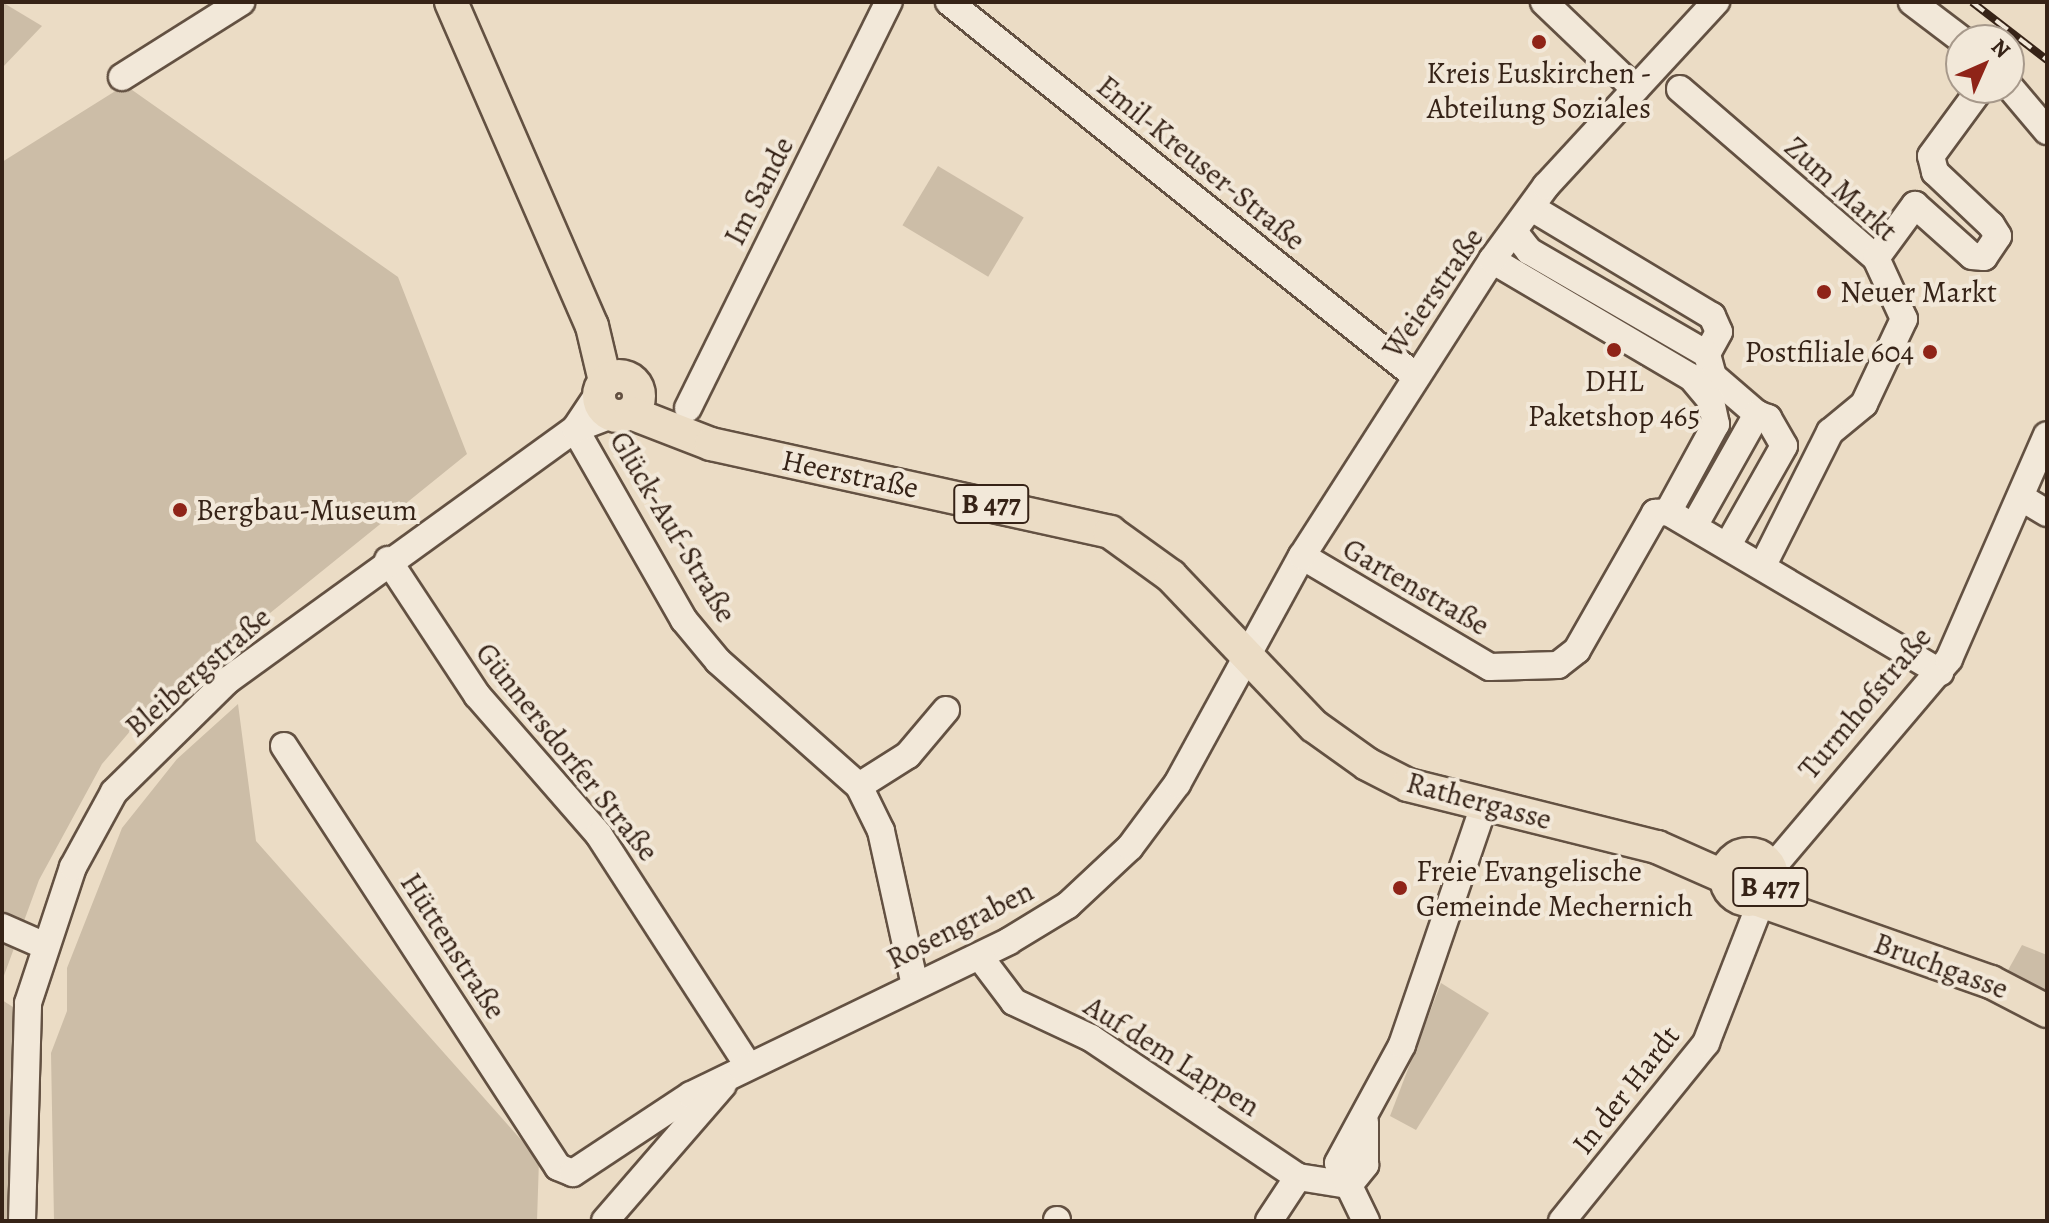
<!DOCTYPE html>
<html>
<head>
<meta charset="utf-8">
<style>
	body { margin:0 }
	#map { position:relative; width:2049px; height:1223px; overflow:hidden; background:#ebdcc5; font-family:Alegreya,serif }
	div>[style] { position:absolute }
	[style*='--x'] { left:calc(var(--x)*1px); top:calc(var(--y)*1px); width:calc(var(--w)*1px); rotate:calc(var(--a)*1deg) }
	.green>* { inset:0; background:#ccbda7; transform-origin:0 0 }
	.roads { filter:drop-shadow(2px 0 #635142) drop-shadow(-2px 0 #635142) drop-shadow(0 2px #635142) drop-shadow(0 -2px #635142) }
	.minor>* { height:26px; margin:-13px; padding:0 13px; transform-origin:13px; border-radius:13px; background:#f2e8d9 }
	.major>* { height:32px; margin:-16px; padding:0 16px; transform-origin:16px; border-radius:16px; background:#ebdcc5 }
	.major>.ring { margin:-16px; padding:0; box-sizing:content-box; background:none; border:32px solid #ebdcc5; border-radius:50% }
	.rail>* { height:8px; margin-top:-4px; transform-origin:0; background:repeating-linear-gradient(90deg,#f2e8d9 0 15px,#362317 0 30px); box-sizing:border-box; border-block:2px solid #362317 }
	.dots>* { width:22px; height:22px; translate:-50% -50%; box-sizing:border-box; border:4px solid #f2e8d9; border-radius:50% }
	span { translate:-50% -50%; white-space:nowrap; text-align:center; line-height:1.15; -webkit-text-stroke:8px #f2e8d9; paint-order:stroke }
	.shield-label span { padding:2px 6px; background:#f2e8d9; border:2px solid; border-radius:6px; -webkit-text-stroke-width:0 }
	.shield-label { font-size:28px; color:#362317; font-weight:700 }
	.poi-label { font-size:30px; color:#362317 }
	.left { translate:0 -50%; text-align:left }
	.right { translate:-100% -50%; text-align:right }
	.street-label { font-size:30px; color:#362317 }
	.frame { position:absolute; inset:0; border:4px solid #362317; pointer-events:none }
	.north { position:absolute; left:1945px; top:24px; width:80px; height:80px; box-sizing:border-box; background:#f2e8d9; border:2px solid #a7998b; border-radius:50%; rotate:45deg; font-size:22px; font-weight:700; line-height:32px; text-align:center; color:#362317 }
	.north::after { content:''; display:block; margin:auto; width:28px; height:36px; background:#8f2418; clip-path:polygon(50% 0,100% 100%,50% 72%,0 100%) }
</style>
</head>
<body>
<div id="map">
	<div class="green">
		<i style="clip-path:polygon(2px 2px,42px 26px,2px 68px)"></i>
		<i style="clip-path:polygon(125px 85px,398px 277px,467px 454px,144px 715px,102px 764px,39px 880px,2px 981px,2px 162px)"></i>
		<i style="left:938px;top:166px;width:100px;height:69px;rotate:31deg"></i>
		<i style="clip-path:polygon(238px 704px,256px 841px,539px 1160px,537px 1221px,54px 1221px,51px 1053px,67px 1011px,67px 968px,122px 828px,177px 759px)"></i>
		<i style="clip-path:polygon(2022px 945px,2047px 955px,2047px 991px,2007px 972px)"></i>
		<i style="clip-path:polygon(1441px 983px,1489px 1013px,1416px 1130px,1390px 1116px)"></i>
		<i style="clip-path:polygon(2px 1000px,13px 1007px,8px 1221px,2px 1221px)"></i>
	</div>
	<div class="roads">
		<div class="minor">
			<i style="--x:949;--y:2;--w:595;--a:38.72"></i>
			<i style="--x:1544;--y:2;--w:126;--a:43.7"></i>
			<i style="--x:1912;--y:2;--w:63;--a:37.2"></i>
			<i style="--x:122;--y:77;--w:141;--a:-32.2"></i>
			<i style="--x:2009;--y:86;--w:59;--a:49.8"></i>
			<i style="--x:1680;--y:89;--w:259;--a:40.8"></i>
			<i style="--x:1876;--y:258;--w:67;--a:65.3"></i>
			<i style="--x:1904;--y:319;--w:94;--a:115.2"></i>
			<i style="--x:1864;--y:404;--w:44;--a:140.5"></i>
			<i style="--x:1830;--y:432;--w:149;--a:116.7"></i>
			<i style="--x:1935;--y:172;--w:16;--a:-104"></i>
			<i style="--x:1931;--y:156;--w:84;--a:-53.7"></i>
			<i style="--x:1532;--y:208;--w:210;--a:31"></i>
			<i style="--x:1712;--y:316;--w:17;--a:66"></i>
			<i style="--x:1719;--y:332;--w:25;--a:119"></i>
			<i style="--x:1707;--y:354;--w:23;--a:75"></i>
			<i style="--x:1713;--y:376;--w:58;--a:40.8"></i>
			<i style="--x:1515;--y:233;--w:23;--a:52"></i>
			<i style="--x:1529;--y:251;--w:206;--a:30.1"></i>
			<i style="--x:1876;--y:258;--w:66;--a:-53.7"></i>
			<i style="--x:1915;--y:205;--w:76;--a:41.8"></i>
			<i style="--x:1972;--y:256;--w:12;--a:5"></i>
			<i style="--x:1984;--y:257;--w:25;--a:-56"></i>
			<i style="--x:1998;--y:236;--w:13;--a:-122"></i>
			<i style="--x:1991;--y:225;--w:77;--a:-136.6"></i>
			<i style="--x:1492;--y:260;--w:231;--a:30.5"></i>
			<i style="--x:1691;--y:377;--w:31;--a:50"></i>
			<i style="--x:1711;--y:401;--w:24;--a:78"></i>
			<i style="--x:1716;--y:424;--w:100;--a:118.6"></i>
			<i style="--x:688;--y:408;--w:453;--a:-63.7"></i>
			<i style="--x:575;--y:429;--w:220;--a:60.3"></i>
			<i style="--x:684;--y:620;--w:53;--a:50.3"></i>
			<i style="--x:718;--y:661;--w:188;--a:41.6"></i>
			<i style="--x:859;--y:786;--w:50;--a:63.9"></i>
			<i style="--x:881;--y:831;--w:158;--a:77.6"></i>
			<i style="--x:575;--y:429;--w:43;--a:-56.3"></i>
			<i style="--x:2022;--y:498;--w:29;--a:31"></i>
			<i style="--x:1694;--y:526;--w:129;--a:-60.6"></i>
			<i style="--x:1757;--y:414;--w:12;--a:20"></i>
			<i style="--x:1768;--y:418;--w:32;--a:60"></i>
			<i style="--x:1784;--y:446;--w:114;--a:119.5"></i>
			<i style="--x:1302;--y:556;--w:218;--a:30.6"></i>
			<i style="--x:1490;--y:667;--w:68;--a:-1.7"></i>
			<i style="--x:1558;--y:665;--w:24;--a:-38"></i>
			<i style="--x:1577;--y:650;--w:158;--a:-60.3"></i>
			<i style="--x:1655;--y:513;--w:13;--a:-4"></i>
			<i style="--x:1668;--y:512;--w:316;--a:30.5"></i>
			<i style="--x:388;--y:560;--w:162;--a:56.6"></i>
			<i style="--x:477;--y:695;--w:186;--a:48.9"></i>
			<i style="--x:599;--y:835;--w:274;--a:57.1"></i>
			<i style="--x:284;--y:746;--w:502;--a:56.94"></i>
			<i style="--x:558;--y:1167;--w:16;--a:22"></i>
			<i style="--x:573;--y:1173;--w:141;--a:-33.5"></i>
			<i style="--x:691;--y:1095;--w:353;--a:-25.8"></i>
			<i style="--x:1009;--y:941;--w:69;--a:-31.4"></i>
			<i style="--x:1068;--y:905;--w:85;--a:-43.1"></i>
			<i style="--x:1130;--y:847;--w:79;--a:-53.3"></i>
			<i style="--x:1177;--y:784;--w:260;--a:-61.3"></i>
			<i style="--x:1302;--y:556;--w:352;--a:-57.3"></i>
			<i style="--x:1492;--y:260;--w:92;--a:-53.9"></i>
			<i style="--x:1546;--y:186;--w:251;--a:-47.3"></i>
			<i style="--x:859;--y:786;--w:58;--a:-32.3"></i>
			<i style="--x:908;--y:755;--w:59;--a:-49.8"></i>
			<i style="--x:1771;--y:869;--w:275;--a:-49.7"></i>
			<i style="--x:1949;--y:659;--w:244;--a:-66.4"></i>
			<i style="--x:2;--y:927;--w:47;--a:23.8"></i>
			<i style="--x:980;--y:957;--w:56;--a:52.9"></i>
			<i style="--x:1014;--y:1002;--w:85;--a:25.1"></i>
			<i style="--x:1091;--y:1038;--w:249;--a:33.9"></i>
			<i style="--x:1349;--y:1185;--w:26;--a:-51"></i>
			<i style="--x:1365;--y:1165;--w:43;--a:-90"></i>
			<i style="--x:22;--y:1221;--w:218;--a:-88.4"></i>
			<i style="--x:28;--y:1003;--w:143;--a:-71.7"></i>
			<i style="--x:73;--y:867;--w:85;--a:-61.3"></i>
			<i style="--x:114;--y:792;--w:160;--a:-44.5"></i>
			<i style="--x:228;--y:680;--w:428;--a:-35.9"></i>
			<i style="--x:575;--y:429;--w:40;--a:-21"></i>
			<i style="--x:605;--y:1221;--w:180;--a:-49.1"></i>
			<i style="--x:1057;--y:1221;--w:1;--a:-90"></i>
			<i style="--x:1269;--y:1221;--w:53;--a:-56.6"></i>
			<i style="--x:1298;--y:1177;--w:52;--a:8.9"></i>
			<i style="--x:1366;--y:1221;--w:64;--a:-115.8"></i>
			<i style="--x:1338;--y:1163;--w:134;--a:-61.5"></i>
			<i style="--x:1402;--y:1045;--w:254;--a:-71.1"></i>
			<i style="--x:1562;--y:1221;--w:229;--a:-51"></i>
			<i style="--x:1706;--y:1043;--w:151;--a:-68.7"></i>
		</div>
		<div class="major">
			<i style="--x:451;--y:2;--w:353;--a:66.5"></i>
			<i style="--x:592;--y:326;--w:57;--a:76.7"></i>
			<i class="ring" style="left:599px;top:376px;width:8px;height:8px"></i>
			<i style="--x:631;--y:413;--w:86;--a:21.2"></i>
			<i style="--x:711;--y:444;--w:409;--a:12.4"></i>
			<i style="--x:1110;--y:532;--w:75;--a:35.8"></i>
			<i style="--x:1171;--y:576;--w:207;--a:46.4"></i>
			<i style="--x:1314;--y:726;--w:65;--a:35.6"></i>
			<i style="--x:1367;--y:764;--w:46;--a:27.1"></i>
			<i style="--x:1408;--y:785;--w:257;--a:14"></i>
			<i style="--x:1657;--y:847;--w:77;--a:23.9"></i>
			<i class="ring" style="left:1726px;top:854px;width:14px;height:14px"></i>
			<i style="--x:1755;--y:899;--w:250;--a:19.4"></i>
			<i style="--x:1991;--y:982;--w:63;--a:27.4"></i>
		</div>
	</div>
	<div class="rail">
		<i style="--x:1972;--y:2;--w:95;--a:37.7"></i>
	</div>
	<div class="dots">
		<i style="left:1539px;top:42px;background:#8f2418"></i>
		<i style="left:1824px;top:292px;background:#8f2418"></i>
		<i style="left:1614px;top:350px;background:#8f2418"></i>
		<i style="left:1930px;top:352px;background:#8f2418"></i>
		<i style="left:180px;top:510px;background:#8f2418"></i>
		<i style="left:1400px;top:888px;background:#8f2418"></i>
	</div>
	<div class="shield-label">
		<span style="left:991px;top:504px">B 477</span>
		<span style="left:1770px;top:887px">B 477</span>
	</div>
	<div class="poi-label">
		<span style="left:1539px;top:90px">Kreis Euskirchen -<br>Abteilung Soziales</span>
		<span class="left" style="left:1840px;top:292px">Neuer Markt</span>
		<span class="right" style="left:1914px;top:352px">Postfiliale 604</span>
		<span style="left:1614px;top:398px">DHL<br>Paketshop 465</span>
		<span class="left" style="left:196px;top:510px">Bergbau-Museum</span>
		<span class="left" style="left:1416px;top:888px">Freie Evangelische<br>Gemeinde Mechernich</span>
	</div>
	<div class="street-label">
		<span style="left:1201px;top:163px;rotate:39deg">Emil-Kreuser-Straße</span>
		<span style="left:1841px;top:189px;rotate:42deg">Zum Markt</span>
		<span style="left:759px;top:191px;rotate:-63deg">Im Sande</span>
		<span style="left:1433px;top:293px;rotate:-55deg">Weierstraße</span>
		<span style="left:850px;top:474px;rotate:12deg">Heerstraße</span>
		<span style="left:673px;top:527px;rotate:59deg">Glück-Auf-Straße</span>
		<span style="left:1416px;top:587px;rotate:30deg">Gartenstraße</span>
		<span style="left:198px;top:672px;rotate:-41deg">Bleibergstraße</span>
		<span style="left:1865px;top:703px;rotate:-50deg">Turmhofstraße</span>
		<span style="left:567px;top:752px;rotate:51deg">Günnersdorfer Straße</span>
		<span style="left:1479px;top:801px;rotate:15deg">Rathergasse</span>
		<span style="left:960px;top:925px;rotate:-27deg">Rosengraben</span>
		<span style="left:453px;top:946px;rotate:57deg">Hüttenstraße</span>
		<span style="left:1941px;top:966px;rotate:20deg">Bruchgasse</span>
		<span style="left:1172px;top:1056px;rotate:32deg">Auf dem Lappen</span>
		<span style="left:1626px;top:1090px;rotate:-52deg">In der Hardt</span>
	</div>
	<div class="frame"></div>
	<div class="north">N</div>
</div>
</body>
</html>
